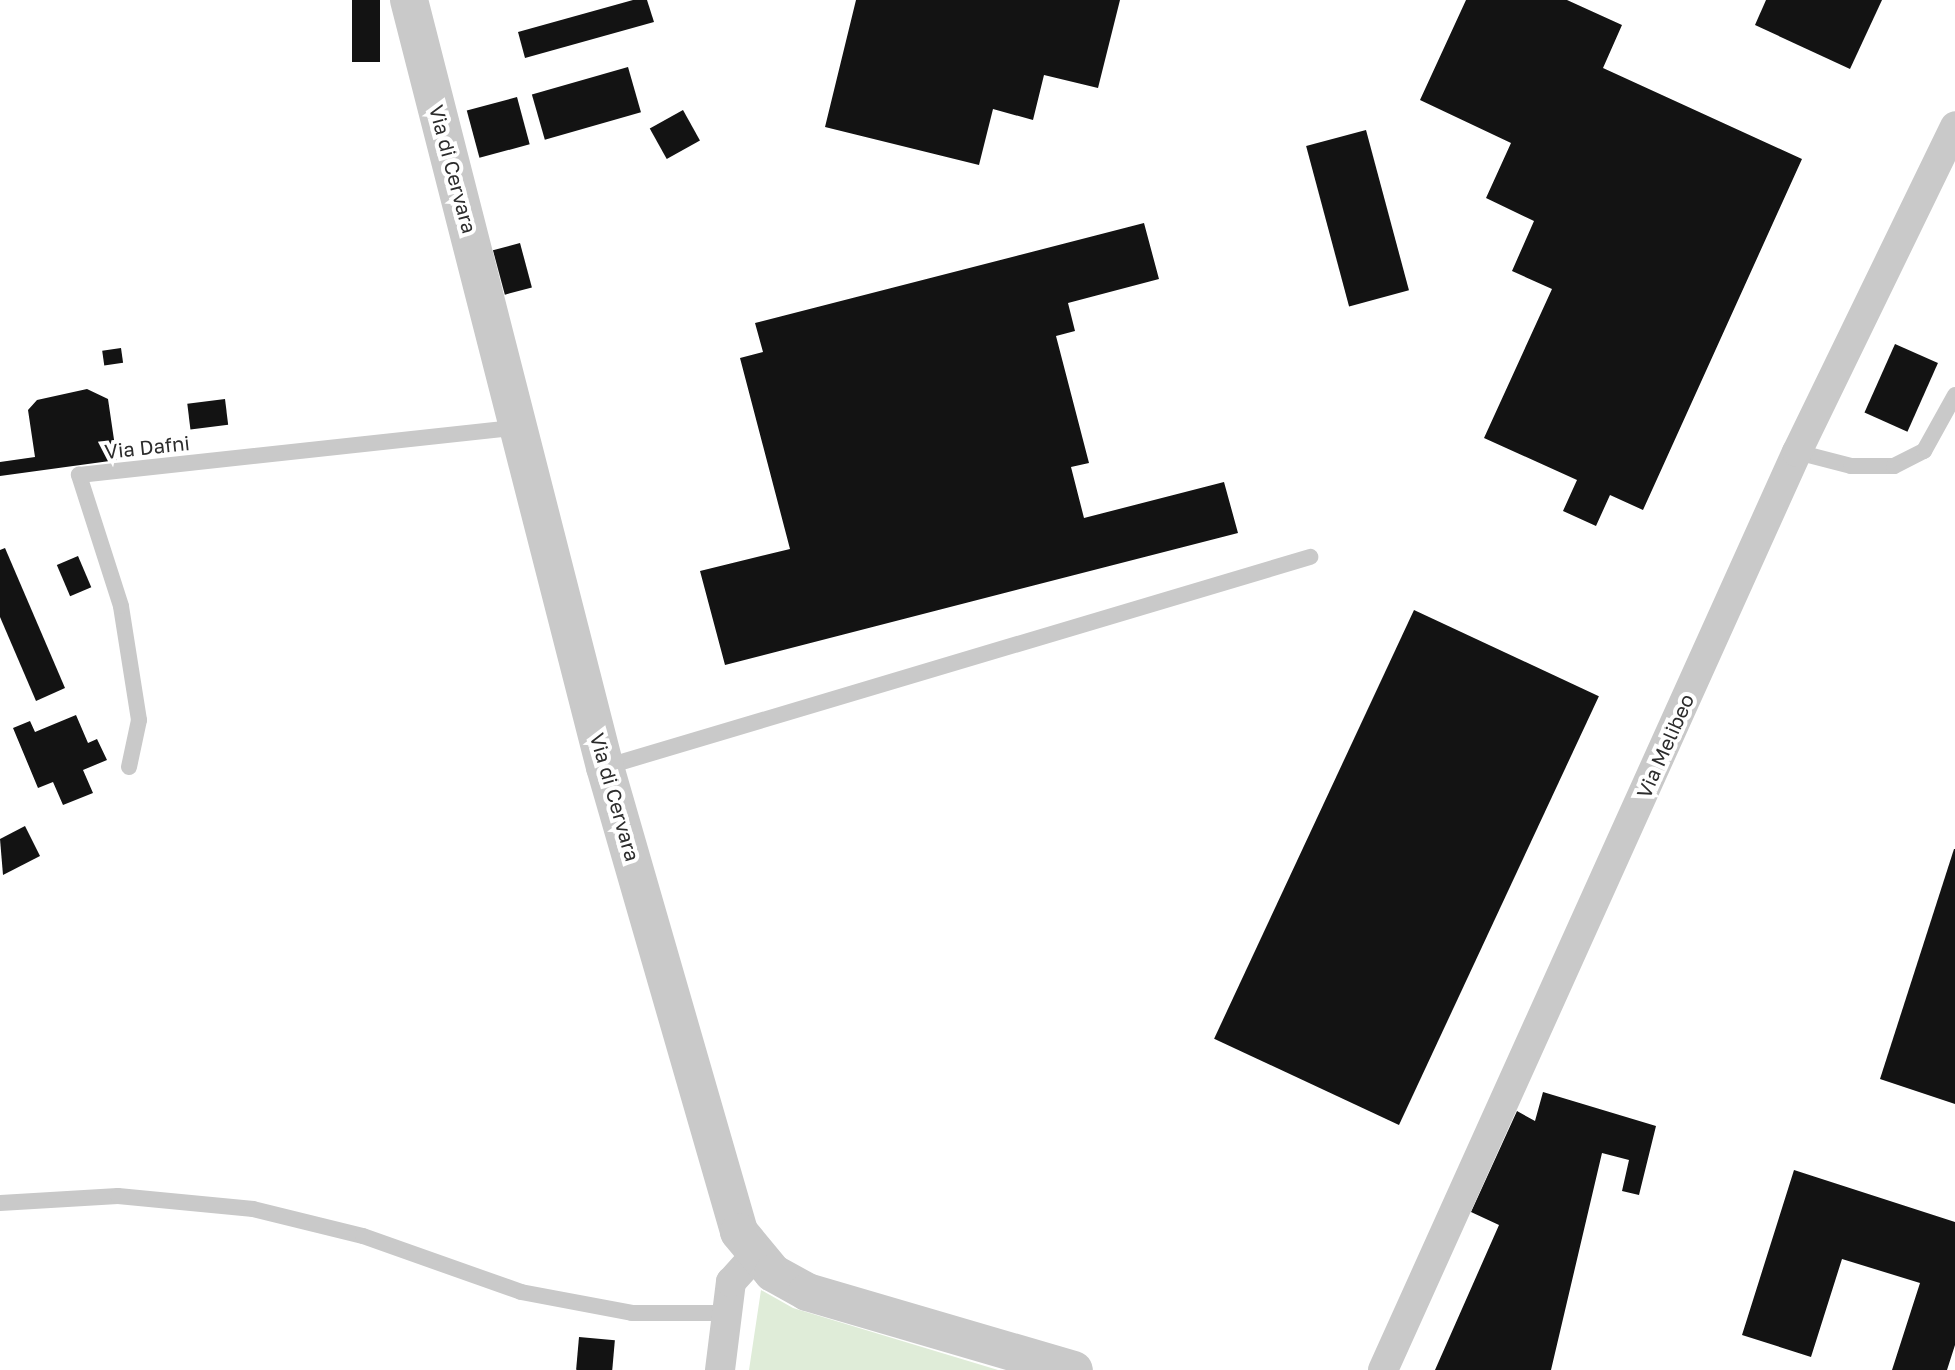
<!DOCTYPE html>
<html>
<head>
<meta charset="utf-8">
<style>
	body { margin:0 }
	#map { position:relative; width:1955px; height:1370px; overflow:hidden; background:#fff; font-family:"Golos Text",sans-serif }
	div>[style] { position:absolute }
	[style*='--x'] { left:calc(var(--x)*1px); top:calc(var(--y)*1px); width:calc(var(--w)*1px); rotate:calc(var(--a)*1deg) }
	.green>* { inset:0; background:#dfecd8 }
	.building>* { inset:0; background:#131313; transform-origin:0 0 }
	.service>* { height:16px; margin:-8px; padding:0 8px; transform-origin:8px; border-radius:8px; background:#c9c9c9 }
	.minor>* { height:30px; margin:-15px; padding:0 15px; transform-origin:15px; border-radius:15px; background:#c9c9c9 }
	.tertiary>* { height:38px; margin:-19px; padding:0 19px; transform-origin:19px; border-radius:19px; background:#c9c9c9 }
	span { translate:-50% -50%; white-space:nowrap; text-align:center; line-height:1.15; -webkit-text-stroke:8px #fff; paint-order:stroke }
	.street-label { font-size:20px; color:#2c2c2c }
</style>
</head>
<body>
<div id="map">
	<div class="green">
		<i style="clip-path:polygon(761px 1290px,793px 1308px,998px 1370px,749px 1370px)"></i>
	</div>
	<div class="building">
		<i style="left:352px;top:0;width:28px;height:62px"></i>
		<i style="clip-path:polygon(633px 0,647px 0,654px 22px,525px 58px,518px 32px)"></i>
		<i style="clip-path:polygon(856px 0,1120px 0,1098px 88px,1044px 75px,1033px 120px,993px 109px,979px 165px,825px 127px)"></i>
		<i style="clip-path:polygon(1466px 0,1567px 0,1622px 25px,1603px 68px,1802px 159px,1643px 510px,1610px 495px,1596px 526px,1563px 511px,1577px 480px,1484px 438px,1552px 289px,1512px 271px,1534px 221px,1486px 198px,1511px 143px,1420px 100px)"></i>
		<i style="clip-path:polygon(1766px 0,1882px 0,1850px 69px,1755px 25px)"></i>
		<i style="left:628px;top:67px;width:47px;height:100px;rotate:74deg"></i>
		<i style="left:517px;top:97px;width:49px;height:52px;rotate:75deg"></i>
		<i style="left:683px;top:110px;width:35px;height:38px;rotate:61deg"></i>
		<i style="left:1366px;top:130px;width:166px;height:62px;rotate:75deg"></i>
		<i style="clip-path:polygon(1144px 223px,1159px 279px,1068px 303px,1075px 331px,1056px 336px,1089px 463px,1071px 467px,1084px 518px,1224px 482px,1238px 533px,725px 665px,700px 571px,790px 549px,740px 358px,763px 352px,755px 323px)"></i>
		<i style="left:520px;top:243px;width:46px;height:28px;rotate:75deg"></i>
		<i style="left:1895px;top:344px;width:47px;height:75px;rotate:24deg"></i>
		<i style="left:121px;top:348px;width:15px;height:19px;rotate:82deg"></i>
		<i style="clip-path:polygon(87px 389px,108px 399px,117px 460px,0 476px,0 462px,35px 457px,28px 410px,37px 400px)"></i>
		<i style="left:225px;top:399px;width:26px;height:38px;rotate:83deg"></i>
		<i style="clip-path:polygon(5px 548px,65px 688px,36px 701px,0 617px,0 550px)"></i>
		<i style="left:78px;top:556px;width:34px;height:23px;rotate:67deg"></i>
		<i style="left:1414px;top:610px;width:204px;height:473px;rotate:25deg"></i>
		<i style="clip-path:polygon(76px 715px,88px 743px,97px 739px,107px 760px,83px 770px,93px 793px,63px 805px,53px 782px,38px 788px,13px 728px,30px 721px,35px 732px)"></i>
		<i style="clip-path:polygon(25px 826px,40px 856px,3px 875px,0 839px)"></i>
		<i style="clip-path:polygon(1954px 849px,1955px 849px,1955px 1104px,1880px 1079px)"></i>
		<i style="clip-path:polygon(1543px 1092px,1656px 1126px,1639px 1195px,1622px 1191px,1629px 1160px,1602px 1153px,1551px 1370px,1435px 1370px,1499px 1225px,1471px 1212px,1517px 1111px,1535px 1121px)"></i>
		<i style="clip-path:polygon(1794px 1170px,1955px 1222px,1955px 1345px,1947px 1370px,1892px 1370px,1920px 1283px,1842px 1259px,1811px 1357px,1742px 1335px)"></i>
		<i style="left:579px;top:1337px;width:36px;height:33px;rotate:5deg"></i>
	</div>
	<div class="service">
		<i style="--x:1797;--y:452;--w:56;--a:14.5"></i>
		<i style="--x:1851;--y:466;--w:43;--a:0"></i>
		<i style="--x:1894;--y:466;--w:34;--a:-27"></i>
		<i style="--x:1924;--y:451;--w:64;--a:-61"></i>
		<i style="--x:129;--y:767;--w:48;--a:-78"></i>
		<i style="--x:139;--y:720;--w:115;--a:-99"></i>
		<i style="--x:121;--y:606;--w:138;--a:-107.8"></i>
		<i style="--x:79;--y:475;--w:444;--a:-6.2"></i>
		<i style="--x:605;--y:767;--w:736;--a:-16.59"></i>
		<i style="--x:0;--y:1203;--w:118;--a:-3.4"></i>
		<i style="--x:118;--y:1196;--w:136;--a:5.5"></i>
		<i style="--x:253;--y:1209;--w:113;--a:13.8"></i>
		<i style="--x:363;--y:1236;--w:168;--a:19.5"></i>
		<i style="--x:521;--y:1292;--w:113;--a:10.7"></i>
		<i style="--x:632;--y:1313;--w:92;--a:0"></i>
	</div>
	<div class="minor">
		<i style="--x:720;--y:1370;--w:89;--a:-82.9"></i>
		<i style="--x:731;--y:1282;--w:36;--a:-48"></i>
		<i style="--x:1383;--y:1370;--w:1007;--a:-65.73"></i>
		<i style="--x:1797;--y:452;--w:362;--a:-64.1"></i>
	</div>
	<div class="tertiary">
		<i style="--x:409;--y:0;--w:792;--a:75.67"></i>
		<i style="--x:605;--y:767;--w:484;--a:73.9"></i>
		<i style="--x:739;--y:1232;--w:53;--a:50.3"></i>
		<i style="--x:773;--y:1273;--w:39;--a:29"></i>
		<i style="--x:807;--y:1292;--w:278;--a:16.3"></i>
	</div>
	<div class="street-label">
		<span style="left:453px;top:169px;rotate:75deg">Via di Cervara</span>
		<span style="left:147px;top:447px;rotate:-6deg">Via Dafni</span>
		<span style="left:1665px;top:746px;rotate:-66deg">Via Melibeo</span>
		<span style="left:615px;top:797px;rotate:74deg">Via di Cervara</span>
	</div>
</div>
</body>
</html>
